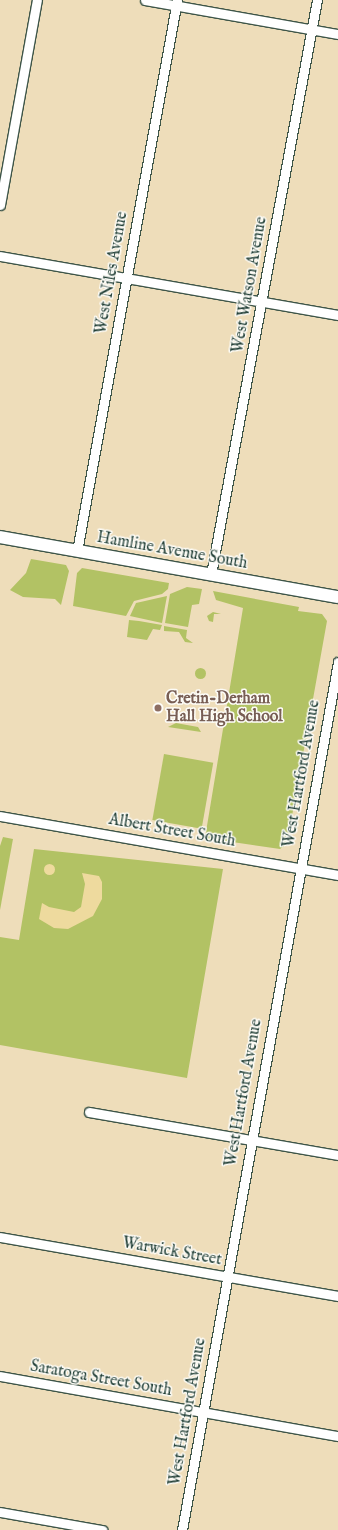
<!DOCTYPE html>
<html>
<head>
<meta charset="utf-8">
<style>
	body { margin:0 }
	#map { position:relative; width:338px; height:1530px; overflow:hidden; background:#eeddba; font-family:"IM FELL English",serif }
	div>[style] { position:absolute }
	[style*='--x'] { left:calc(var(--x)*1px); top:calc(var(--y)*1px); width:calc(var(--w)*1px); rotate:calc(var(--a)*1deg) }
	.green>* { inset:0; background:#b2c264; transform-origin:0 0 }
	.round { border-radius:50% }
	.sand>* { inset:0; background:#eeda9e }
	.roads { filter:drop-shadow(1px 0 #3e5548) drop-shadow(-1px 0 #3e5548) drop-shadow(0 1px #3e5548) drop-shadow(0 -1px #3e5548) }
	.minor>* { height:9px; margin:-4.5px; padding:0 4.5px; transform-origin:4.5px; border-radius:4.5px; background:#fff }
	.tertiary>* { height:12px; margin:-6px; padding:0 6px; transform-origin:6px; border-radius:6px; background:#fff }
	.dots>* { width:11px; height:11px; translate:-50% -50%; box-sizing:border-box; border:2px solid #fdfcf7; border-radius:50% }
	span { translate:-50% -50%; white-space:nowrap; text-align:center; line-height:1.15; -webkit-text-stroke:3px #fdfcf7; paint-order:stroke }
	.street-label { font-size:16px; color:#1f3d34 }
	.education-label { font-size:16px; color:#785e54; font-weight:700 }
	.left { translate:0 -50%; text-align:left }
</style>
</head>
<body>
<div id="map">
	<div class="green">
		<i style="clip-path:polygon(31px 559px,66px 565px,69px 571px,61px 605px,55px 599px,23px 597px,10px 590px,26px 573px)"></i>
		<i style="clip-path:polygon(82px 568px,169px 583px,168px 589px,162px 594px,134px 601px,126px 616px,73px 606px,77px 573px)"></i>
		<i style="clip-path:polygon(187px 587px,202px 589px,199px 604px,192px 605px,188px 627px,165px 623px,170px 594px)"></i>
		<i style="clip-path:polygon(213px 591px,299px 607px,298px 611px,322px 614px,327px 621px,287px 844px,280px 849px,205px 838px,243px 608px,216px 600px)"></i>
		<i style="clip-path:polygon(167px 596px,162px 623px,130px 616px,136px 603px)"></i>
		<i style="clip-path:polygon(213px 612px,221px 614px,214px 614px,213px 622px,209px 621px,207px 616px)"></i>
		<i style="clip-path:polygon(129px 620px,139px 621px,162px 625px,160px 630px,153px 629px,147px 640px,127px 637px)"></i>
		<i style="clip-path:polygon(164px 626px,187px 630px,186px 638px,193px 643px,185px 642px,179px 632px,164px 631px)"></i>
		<i class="round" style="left:194.5px;top:667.5px;width:11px;height:11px"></i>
		<i style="clip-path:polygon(176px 723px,198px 727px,201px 732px,168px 727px)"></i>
		<i style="left:164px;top:754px;width:50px;height:67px;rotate:10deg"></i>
		<i style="clip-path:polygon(3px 837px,13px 839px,0 910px,0 846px)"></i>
		<i style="clip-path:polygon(34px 849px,223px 869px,187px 1078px,0 1045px,0 937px,19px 940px)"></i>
	</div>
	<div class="sand">
		<i class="round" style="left:43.5px;top:863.5px;width:11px;height:11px"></i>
		<i style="clip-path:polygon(82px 873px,99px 876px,102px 882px,102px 899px,93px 916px,68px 929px,54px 928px,39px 919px,42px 903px,49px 907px,74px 912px,81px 907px,85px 884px)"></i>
	</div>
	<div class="roads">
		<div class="minor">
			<i style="--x:145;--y:0;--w:196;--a:10"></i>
			<i style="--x:0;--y:205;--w:208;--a:-79.8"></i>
			<i style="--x:0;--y:256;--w:343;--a:9.9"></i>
			<i style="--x:77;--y:551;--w:560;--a:-79.71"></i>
			<i style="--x:211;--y:574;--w:584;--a:-79.54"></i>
			<i style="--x:0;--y:816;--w:343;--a:9.9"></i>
			<i style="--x:89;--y:1112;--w:253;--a:9.8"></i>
			<i style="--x:0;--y:1237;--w:343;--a:9.9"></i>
			<i style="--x:0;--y:1376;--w:343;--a:10.1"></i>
			<i style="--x:0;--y:1512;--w:104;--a:10"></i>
			<i style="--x:182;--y:1530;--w:882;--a:-79.81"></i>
		</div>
		<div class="tertiary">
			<i style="--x:0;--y:537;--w:343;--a:10.1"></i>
		</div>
	</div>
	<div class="dots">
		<i style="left:158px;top:708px;background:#8d6e63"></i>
	</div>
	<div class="street-label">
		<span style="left:112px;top:273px;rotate:-80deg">West Niles Avenue</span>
		<span style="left:250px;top:285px;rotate:-80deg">West Watson Avenue</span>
		<span style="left:172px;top:551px;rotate:10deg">Hamline Avenue South</span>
		<span style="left:302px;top:774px;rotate:-80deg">West Hartford Avenue</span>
		<span style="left:172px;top:831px;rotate:10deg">Albert Street South</span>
		<span style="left:244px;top:1093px;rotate:-80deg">West Hartford Avenue</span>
		<span style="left:172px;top:1252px;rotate:10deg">Warwick Street</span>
		<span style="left:101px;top:1379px;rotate:10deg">Saratoga Street South</span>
		<span style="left:188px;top:1412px;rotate:-80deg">West Hartford Avenue</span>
	</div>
	<div class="education-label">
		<span class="left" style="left:166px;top:708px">Cretin-Derham<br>Hall High School</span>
	</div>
</div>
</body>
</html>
